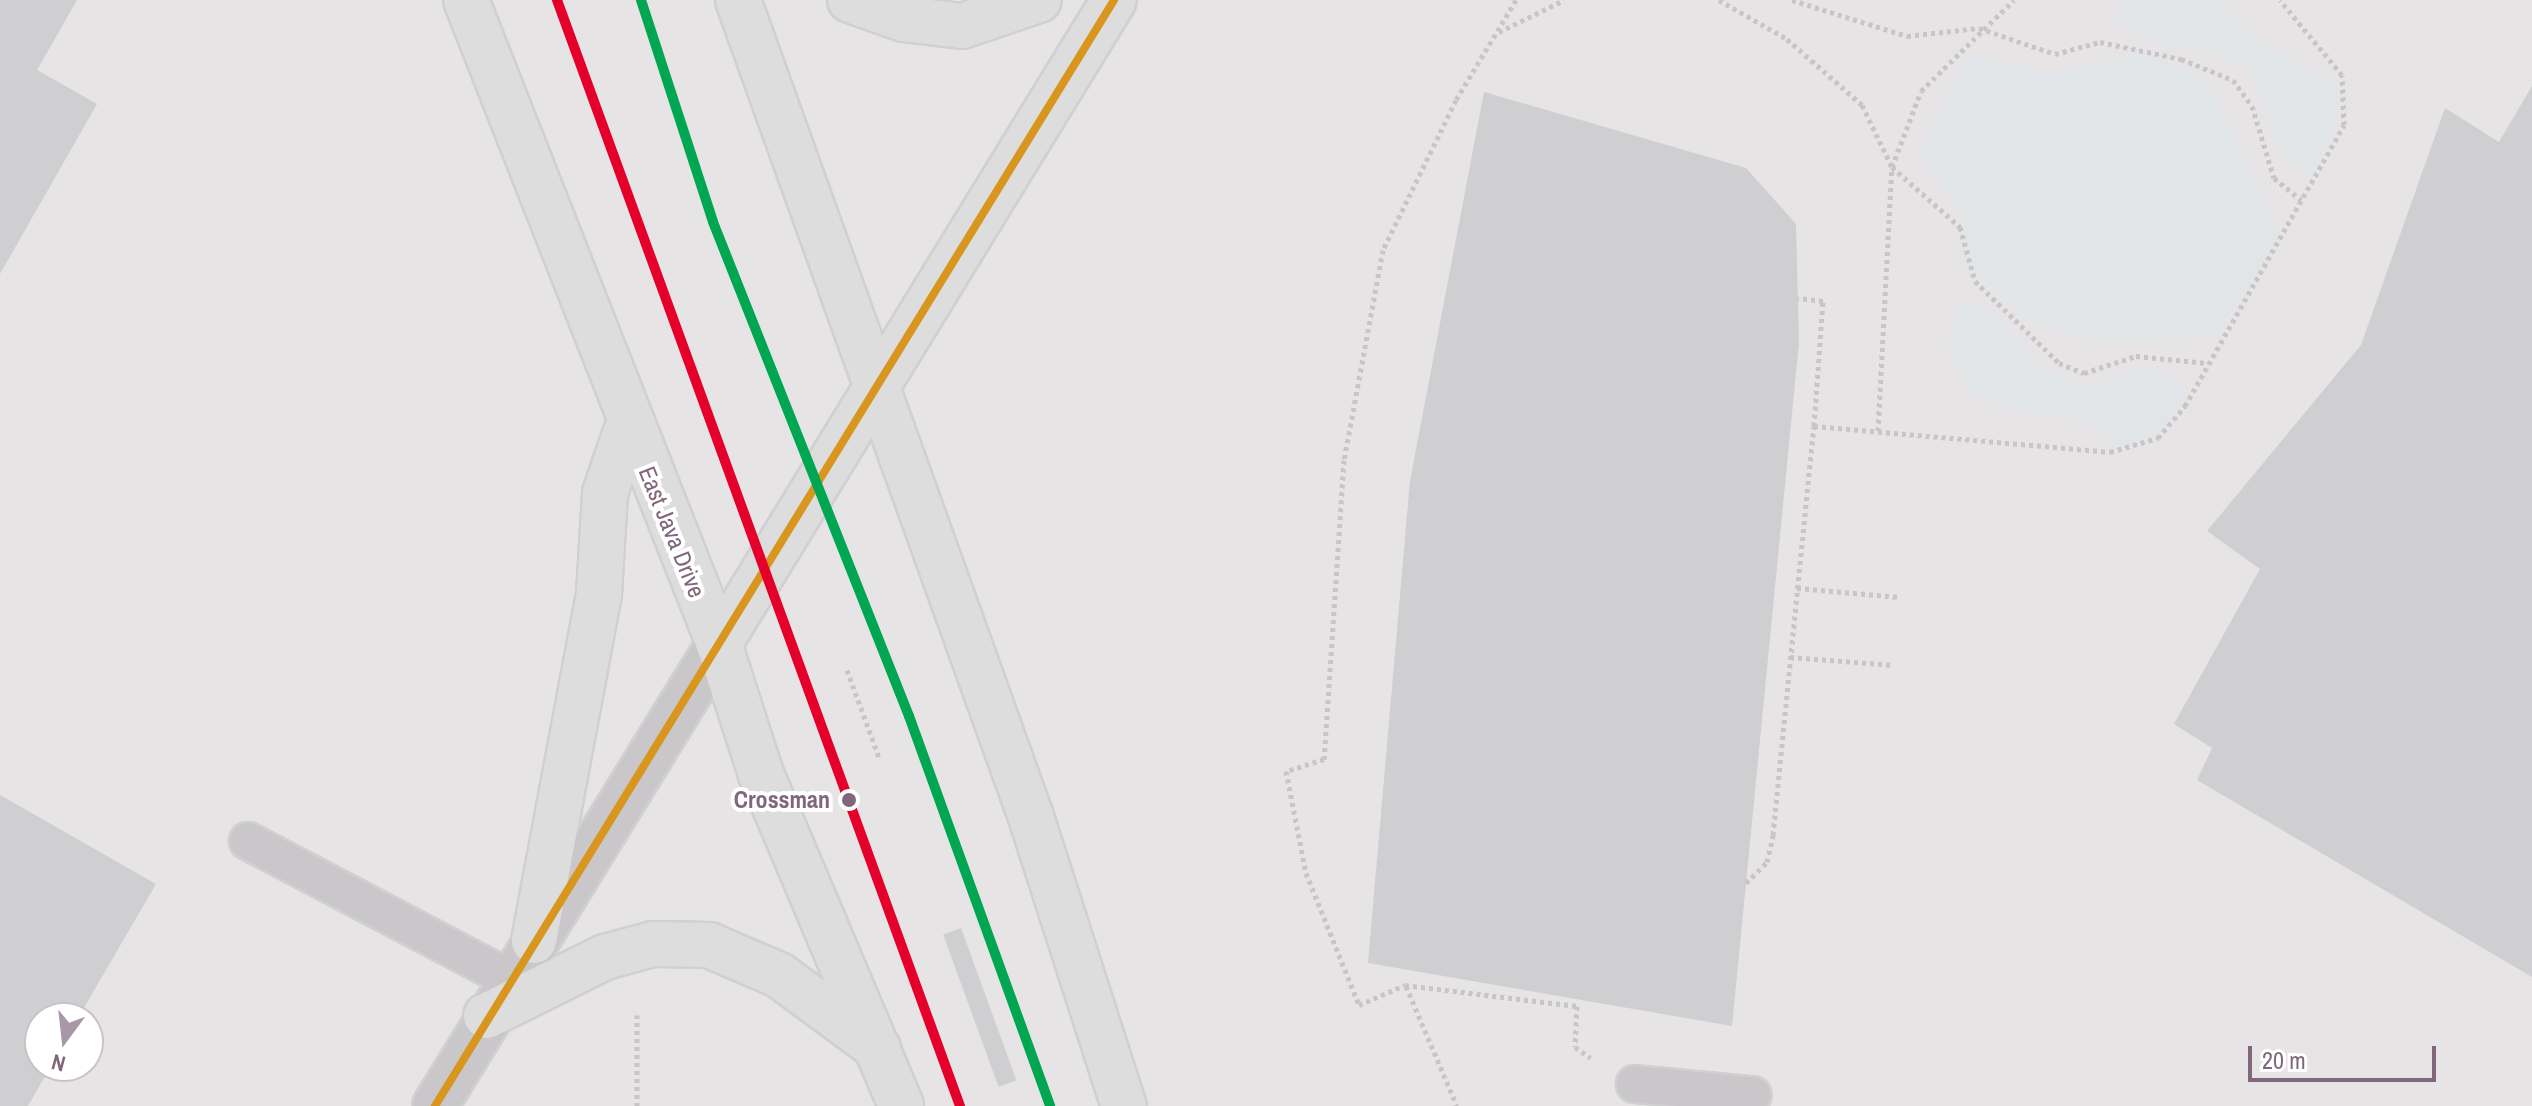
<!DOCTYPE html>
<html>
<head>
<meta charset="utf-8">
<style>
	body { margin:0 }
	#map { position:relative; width:2532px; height:1106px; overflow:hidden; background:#f3f4f4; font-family:"Archivo Narrow",sans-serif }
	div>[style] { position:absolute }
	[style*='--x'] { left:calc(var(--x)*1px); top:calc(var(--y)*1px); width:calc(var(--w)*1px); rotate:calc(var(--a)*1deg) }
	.built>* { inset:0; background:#e6e4e5 }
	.green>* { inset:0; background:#e2e5e7 }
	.building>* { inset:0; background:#cfced0; transform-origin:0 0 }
	.path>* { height:5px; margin-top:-2.5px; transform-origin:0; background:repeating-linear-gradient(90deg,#c7c5c6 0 4px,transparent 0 8px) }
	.roads { filter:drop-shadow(2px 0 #d1d0d1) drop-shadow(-2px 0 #d1d0d1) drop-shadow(0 2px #d1d0d1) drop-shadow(0 -2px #d1d0d1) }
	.service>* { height:36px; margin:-18px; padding:0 18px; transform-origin:18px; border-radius:18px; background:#c9c7c9 }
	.tertiary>* { height:44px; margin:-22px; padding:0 22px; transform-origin:22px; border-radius:22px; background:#c9c7c9 }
	.secondary>* { height:44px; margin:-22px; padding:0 22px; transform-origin:22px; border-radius:22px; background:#deddde }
	.bus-1>* { height:8px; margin:-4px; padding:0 4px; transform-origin:4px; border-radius:4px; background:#d9961f }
	.rail-1>* { height:10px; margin:-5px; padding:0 5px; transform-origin:5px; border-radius:5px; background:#00a651 }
	.rail-2>* { height:10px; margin:-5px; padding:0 5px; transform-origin:5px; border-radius:5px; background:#e4002b }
	.dots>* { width:22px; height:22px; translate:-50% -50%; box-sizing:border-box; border:4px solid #fff; border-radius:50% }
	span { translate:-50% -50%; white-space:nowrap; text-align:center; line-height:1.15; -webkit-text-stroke:8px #fff; paint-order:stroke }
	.street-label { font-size:24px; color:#80677b }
	.stop-label { font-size:24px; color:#80677b; font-weight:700 }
	.right { translate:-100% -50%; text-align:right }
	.north { position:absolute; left:24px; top:1002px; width:80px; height:80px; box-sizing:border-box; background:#fff; border:2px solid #ccc2ca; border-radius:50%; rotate:195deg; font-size:22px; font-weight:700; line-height:32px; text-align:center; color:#80677b }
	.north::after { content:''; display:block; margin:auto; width:28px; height:36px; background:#a898a5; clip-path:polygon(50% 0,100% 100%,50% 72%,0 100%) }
	.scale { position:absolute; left:2248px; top:1046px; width:188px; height:36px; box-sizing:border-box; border:4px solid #80677b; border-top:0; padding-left:10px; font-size:24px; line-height:28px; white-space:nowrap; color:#80677b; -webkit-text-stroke:6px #fff; paint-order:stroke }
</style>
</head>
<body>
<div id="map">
	<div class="built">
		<i style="clip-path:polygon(evenodd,0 0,2532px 0,2532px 1106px,0 1106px,0 0,40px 1018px,88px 1018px,88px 1066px,40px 1066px,40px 1018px)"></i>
	</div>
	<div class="green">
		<i style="clip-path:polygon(2122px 0,2219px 0,2259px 40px,2338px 86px,2336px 122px,2313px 176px,2284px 157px,2250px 69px,2220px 54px,2152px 42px,2113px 21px)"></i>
		<i style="clip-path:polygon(2146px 52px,2210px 83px,2281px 236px,2215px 336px,2106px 343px,2035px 324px,1962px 263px,1964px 209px,1918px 157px,1967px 54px,2047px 73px)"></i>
		<i style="clip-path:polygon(1960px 302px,1991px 308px,2044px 368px,2084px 388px,2151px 366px,2186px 387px,2171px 428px,2122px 447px,2085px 421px,2014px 411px,1968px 390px,1949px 348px)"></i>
	</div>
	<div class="building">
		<i style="clip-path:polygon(0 0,77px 0,37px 70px,97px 104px,0 274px)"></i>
		<i style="clip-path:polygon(2532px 86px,2532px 977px,2197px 780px,2212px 748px,2174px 724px,2260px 569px,2207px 531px,2361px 345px,2445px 108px,2499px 142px)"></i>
		<i style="clip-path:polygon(1484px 92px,1746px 168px,1796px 224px,1799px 342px,1732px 1026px,1368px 963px,1410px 481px)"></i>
		<i style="clip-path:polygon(0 795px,156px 884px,78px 1018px,40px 1018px,40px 1066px,51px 1066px,28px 1106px,0 1106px)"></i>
		<i style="left:961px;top:928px;width:162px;height:19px;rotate:70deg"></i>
	</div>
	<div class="path">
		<i style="--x:1516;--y:0;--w:117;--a:121"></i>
		<i style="--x:1456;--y:100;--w:167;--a:116"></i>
		<i style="--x:1383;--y:250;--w:214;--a:100.5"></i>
		<i style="--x:1344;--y:460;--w:300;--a:93.8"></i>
		<i style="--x:1324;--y:759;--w:40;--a:162"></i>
		<i style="--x:1286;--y:771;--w:104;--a:78.9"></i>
		<i style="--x:1306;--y:873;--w:142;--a:68.1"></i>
		<i style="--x:1359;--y:1005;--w:50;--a:-23.5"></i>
		<i style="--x:1405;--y:985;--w:173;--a:7"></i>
		<i style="--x:1577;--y:1006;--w:41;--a:92.8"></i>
		<i style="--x:1575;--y:1047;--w:19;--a:35"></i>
		<i style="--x:1719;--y:0;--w:78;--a:29.8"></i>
		<i style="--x:1787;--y:39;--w:100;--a:41.3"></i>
		<i style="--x:1862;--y:105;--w:69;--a:64.2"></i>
		<i style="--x:1892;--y:167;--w:91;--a:41.4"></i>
		<i style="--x:1960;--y:227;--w:56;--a:74.5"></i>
		<i style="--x:1975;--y:281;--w:117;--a:44.3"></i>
		<i style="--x:2059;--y:363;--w:27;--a:22"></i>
		<i style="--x:2084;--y:373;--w:55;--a:-18.1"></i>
		<i style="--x:2136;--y:356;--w:71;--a:5.6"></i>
		<i style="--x:1792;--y:0;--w:121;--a:17.4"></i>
		<i style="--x:1907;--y:36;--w:72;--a:-6.3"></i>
		<i style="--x:1979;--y:28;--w:80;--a:18.9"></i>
		<i style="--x:2055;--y:54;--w:47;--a:-14.9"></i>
		<i style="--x:2100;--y:42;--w:83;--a:11.9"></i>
		<i style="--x:2181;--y:59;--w:56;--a:22"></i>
		<i style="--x:2233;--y:80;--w:32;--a:54"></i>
		<i style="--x:2252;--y:106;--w:75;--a:73"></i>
		<i style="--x:2274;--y:178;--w:35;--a:39"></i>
		<i style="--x:1499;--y:32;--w:72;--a:-26.2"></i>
		<i style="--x:1814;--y:426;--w:297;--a:5"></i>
		<i style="--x:2110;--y:452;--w:50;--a:-16.3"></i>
		<i style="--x:2158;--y:438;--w:42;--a:-49.8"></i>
		<i style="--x:2185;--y:406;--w:323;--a:-60.5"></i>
		<i style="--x:2344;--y:125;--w:50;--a:-92.3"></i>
		<i style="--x:2342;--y:75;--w:97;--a:-129.6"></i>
		<i style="--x:1878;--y:431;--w:264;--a:-87"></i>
		<i style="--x:1892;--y:167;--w:81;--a:-69.1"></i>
		<i style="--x:1921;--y:91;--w:130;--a:-44.4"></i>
		<i style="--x:1797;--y:588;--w:103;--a:5"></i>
		<i style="--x:1790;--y:657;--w:104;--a:4.4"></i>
		<i style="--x:847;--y:670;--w:96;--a:69.9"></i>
		<i style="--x:1746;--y:883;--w:30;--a:-45"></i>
		<i style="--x:1767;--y:862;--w:28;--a:-77"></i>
		<i style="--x:1773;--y:835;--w:411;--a:-84.3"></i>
		<i style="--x:1814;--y:426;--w:125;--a:-85.9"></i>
		<i style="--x:1823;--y:301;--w:25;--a:-173"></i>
		<i style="--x:1406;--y:986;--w:130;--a:67"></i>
		<i style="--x:637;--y:1015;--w:91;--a:90"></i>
	</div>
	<div class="roads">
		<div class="service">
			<i style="--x:248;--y:841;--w:296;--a:27.8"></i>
			<i style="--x:1635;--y:1084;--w:118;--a:5.4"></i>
		</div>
		<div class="tertiary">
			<i style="--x:435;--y:1106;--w:542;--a:-58.42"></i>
		</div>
		<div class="secondary">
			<i style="--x:466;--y:0;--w:692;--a:68.55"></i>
			<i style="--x:719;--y:644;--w:137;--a:72.1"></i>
			<i style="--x:761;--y:774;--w:360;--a:67.1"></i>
			<i style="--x:738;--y:0;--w:868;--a:70.27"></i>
			<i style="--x:1031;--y:817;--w:304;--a:72.2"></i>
			<i style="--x:850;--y:0;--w:57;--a:19.4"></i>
			<i style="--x:904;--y:19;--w:58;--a:6.9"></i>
			<i style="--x:962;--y:26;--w:81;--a:-18.7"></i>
			<i style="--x:719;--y:644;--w:755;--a:-58.48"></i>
			<i style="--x:534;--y:941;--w:353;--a:-79.4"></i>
			<i style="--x:599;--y:594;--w:101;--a:-86.6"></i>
			<i style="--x:605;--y:493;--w:71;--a:-71.1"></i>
			<i style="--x:486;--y:1016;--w:133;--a:-26.4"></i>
			<i style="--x:605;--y:957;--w:50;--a:-15.2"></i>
			<i style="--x:653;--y:944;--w:56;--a:1"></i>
			<i style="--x:709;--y:945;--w:76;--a:23.2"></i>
			<i style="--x:779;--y:975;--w:123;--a:36.4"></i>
		</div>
	</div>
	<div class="bus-1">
		<i style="--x:435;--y:1106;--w:1298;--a:-58.45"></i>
	</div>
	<div class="rail-1">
		<i style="--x:641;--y:0;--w:233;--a:72"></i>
		<i style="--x:713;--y:222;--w:531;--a:68.36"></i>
		<i style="--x:909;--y:716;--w:415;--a:70.1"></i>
	</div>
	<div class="rail-2">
		<i style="--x:557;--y:0;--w:1177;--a:69.98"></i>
	</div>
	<div class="dots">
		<i style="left:849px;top:800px;background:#80677b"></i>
	</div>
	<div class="street-label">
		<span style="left:672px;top:532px;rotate:68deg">East Java Drive</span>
	</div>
	<div class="stop-label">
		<span class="right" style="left:830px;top:800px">Crossman</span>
	</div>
	<div class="north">N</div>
	<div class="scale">20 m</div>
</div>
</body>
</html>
